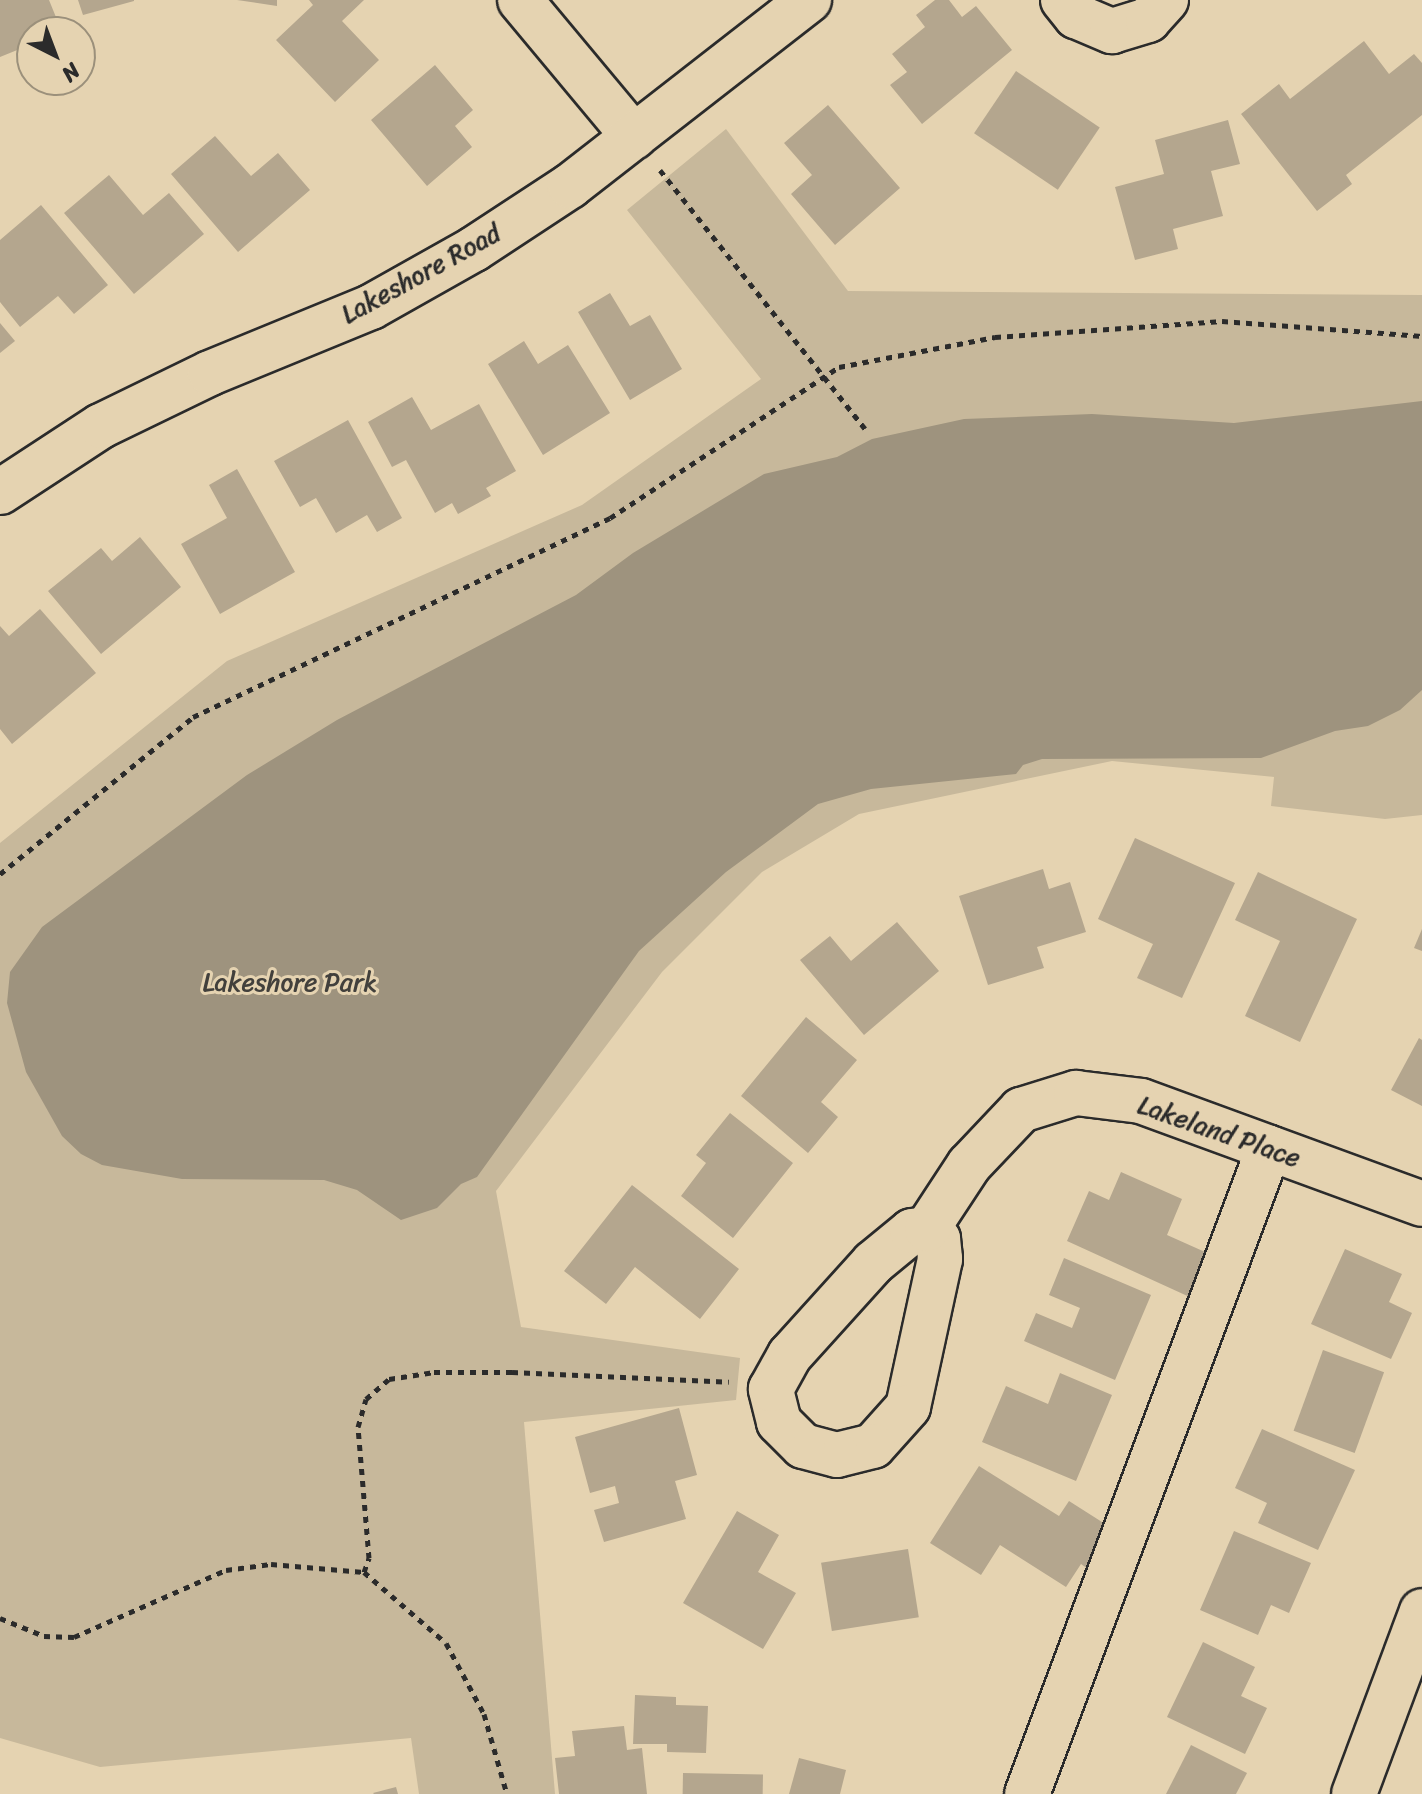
<!DOCTYPE html>
<html>
<head>
<meta charset="utf-8">
<style>
	body { margin:0 }
	#map { position:relative; width:1422px; height:1794px; overflow:hidden; background:#e5d3b1; font-family:Sriracha,sans-serif }
	div>[style] { position:absolute }
	[style*='--x'] { left:calc(var(--x)*1px); top:calc(var(--y)*1px); width:calc(var(--w)*1px); rotate:calc(var(--a)*1deg) }
	.green>* { inset:0; background:#c7b89b }
	.water>* { inset:0; background:#9e937e }
	.building>* { inset:0; background:#b4a68e; transform-origin:0 0 }
	.path>* { height:5px; margin-top:-2.5px; transform-origin:0; background:repeating-linear-gradient(90deg,#2b2b2b 0 6px,transparent 0 12px) }
	.roads { filter:drop-shadow(2px 0 #2b2b2b) drop-shadow(-2px 0 #2b2b2b) drop-shadow(0 2px #2b2b2b) drop-shadow(0 -2px #2b2b2b) }
	.minor>* { height:44px; margin:-22px; padding:0 22px; transform-origin:22px; border-radius:22px; background:#e5d3b1 }
	span { translate:-50% -50%; white-space:nowrap; text-align:center; line-height:1.15; -webkit-text-stroke:6px #e5d3b1; paint-order:stroke }
	.street-label { font-size:26px; color:#2b2b2b }
	.park-label { font-size:26px; color:#42403c }
	.north { position:absolute; left:16px; top:16px; width:80px; height:80px; box-sizing:border-box; background:#e5d3b1; border:2px solid #9b907b; border-radius:50%; rotate:138deg; font-size:22px; font-weight:700; line-height:32px; text-align:center; color:#2b2b2b }
	.north::after { content:''; display:block; margin:auto; width:28px; height:36px; background:#2b2b2b; clip-path:polygon(50% 0,100% 100%,50% 72%,0 100%) }
</style>
</head>
<body>
<div id="map">
	<div class="green">
		<i style="clip-path:polygon(726px 129px,848px 291px,1422px 295px,1422px 815px,1385px 819px,1271px 806px,1274px 777px,1112px 761px,859px 814px,762px 872px,662px 972px,496px 1191px,521px 1327px,740px 1358px,736px 1400px,524px 1422px,555px 1794px,419px 1794px,411px 1738px,100px 1767px,0 1738px,0 843px,227px 661px,582px 505px,761px 379px,627px 210px)"></i>
	</div>
	<div class="water">
		<i style="clip-path:polygon(1422px 401px,1422px 690px,1400px 710px,1368px 726px,1335px 731px,1261px 758px,1042px 759px,1023px 765px,1016px 774px,871px 789px,818px 804px,726px 872px,639px 951px,477px 1177px,461px 1184px,437px 1208px,401px 1220px,357px 1190px,324px 1180px,182px 1179px,102px 1165px,81px 1154px,62px 1136px,26px 1072px,7px 1003px,10px 972px,42px 927px,247px 775px,337px 720px,576px 595px,633px 553px,764px 474px,837px 457px,872px 439px,964px 419px,1092px 414px,1234px 423px)"></i>
	</div>
	<div class="building">
		<i style="clip-path:polygon(0 0,49px 0,62px 32px,32px 32px,32px 44px,0 57px)"></i>
		<i style="clip-path:polygon(78px 0,134px 0,134px 1px,83px 15px)"></i>
		<i style="clip-path:polygon(237px 0,277px 0,277px 6px)"></i>
		<i style="clip-path:polygon(309px 0,364px 0,342px 21px,379px 60px,335px 102px,276px 40px,313px 5px)"></i>
		<i style="clip-path:polygon(935px 0,949px 0,962px 17px,976px 6px,1012px 50px,922px 124px,890px 85px,907px 72px,892px 54px,925px 27px,916px 15px)"></i>
		<i style="clip-path:polygon(1364px 41px,1389px 74px,1414px 54px,1422px 63px,1422px 115px,1346px 175px,1352px 184px,1317px 211px,1241px 114px,1279px 84px,1290px 99px)"></i>
		<i style="clip-path:polygon(435px 65px,473px 110px,455px 126px,472px 147px,427px 186px,371px 120px)"></i>
		<i style="left:1016px;top:71px;width:101px;height:75px;rotate:34deg"></i>
		<i style="clip-path:polygon(828px 105px,900px 188px,835px 245px,791px 194px,812px 175px,784px 143px)"></i>
		<i style="clip-path:polygon(1228px 120px,1240px 164px,1211px 171px,1223px 216px,1173px 229px,1178px 249px,1135px 260px,1115px 187px,1164px 174px,1155px 140px)"></i>
		<i style="clip-path:polygon(215px 136px,251px 176px,278px 153px,310px 190px,238px 252px,171px 174px)"></i>
		<i style="clip-path:polygon(109px 175px,143px 215px,169px 193px,204px 234px,134px 294px,64px 213px)"></i>
		<i style="clip-path:polygon(41px 205px,108px 285px,74px 314px,58px 296px,20px 327px,0 302px,0 240px)"></i>
		<i style="clip-path:polygon(610px 293px,630px 326px,650px 315px,682px 369px,630px 400px,578px 312px)"></i>
		<i style="clip-path:polygon(0 323px,15px 341px,0 353px)"></i>
		<i style="clip-path:polygon(524px 341px,538px 364px,568px 345px,610px 413px,543px 455px,488px 364px)"></i>
		<i style="clip-path:polygon(412px 397px,431px 430px,479px 404px,516px 471px,486px 488px,491px 496px,458px 514px,452px 503px,435px 513px,406px 460px,392px 467px,368px 422px)"></i>
		<i style="clip-path:polygon(348px 420px,402px 518px,377px 532px,367px 515px,336px 533px,316px 498px,300px 507px,274px 461px)"></i>
		<i style="clip-path:polygon(237px 469px,295px 572px,220px 614px,181px 544px,227px 518px,209px 485px)"></i>
		<i style="clip-path:polygon(140px 537px,181px 587px,101px 654px,48px 591px,101px 548px,112px 561px)"></i>
		<i style="clip-path:polygon(40px 609px,96px 673px,12px 744px,0 729px,0 626px,9px 636px)"></i>
		<i style="clip-path:polygon(1135px 838px,1235px 883px,1182px 998px,1137px 978px,1153px 944px,1098px 919px)"></i>
		<i style="clip-path:polygon(1043px 869px,1049px 889px,1070px 882px,1086px 932px,1037px 947px,1044px 968px,988px 985px,959px 896px)"></i>
		<i style="clip-path:polygon(1258px 872px,1357px 919px,1300px 1042px,1245px 1016px,1280px 941px,1235px 920px)"></i>
		<i style="clip-path:polygon(897px 922px,939px 971px,864px 1035px,800px 960px,830px 936px,851px 961px)"></i>
		<i style="clip-path:polygon(1422px 929px,1422px 951px,1414px 948px)"></i>
		<i style="clip-path:polygon(806px 1017px,857px 1060px,821px 1102px,838px 1117px,808px 1153px,741px 1096px)"></i>
		<i style="clip-path:polygon(1419px 1038px,1422px 1040px,1422px 1106px,1391px 1090px)"></i>
		<i style="clip-path:polygon(730px 1113px,793px 1163px,733px 1238px,681px 1196px,706px 1163px,696px 1155px)"></i>
		<i style="clip-path:polygon(1121px 1172px,1182px 1199px,1167px 1235px,1214px 1256px,1194px 1299px,1067px 1241px,1089px 1191px,1109px 1200px)"></i>
		<i style="clip-path:polygon(632px 1185px,739px 1269px,700px 1319px,635px 1267px,606px 1304px,564px 1271px)"></i>
		<i style="clip-path:polygon(1345px 1249px,1402px 1274px,1389px 1302px,1412px 1313px,1391px 1359px,1311px 1324px)"></i>
		<i style="clip-path:polygon(1064px 1258px,1151px 1295px,1115px 1380px,1024px 1341px,1036px 1313px,1072px 1328px,1080px 1308px,1049px 1295px)"></i>
		<i style="left:1323px;top:1350px;width:65px;height:86px;rotate:20deg"></i>
		<i style="clip-path:polygon(1060px 1373px,1112px 1395px,1076px 1481px,982px 1442px,1006px 1386px,1048px 1404px)"></i>
		<i style="clip-path:polygon(679px 1408px,697px 1475px,675px 1481px,686px 1519px,604px 1542px,594px 1510px,619px 1503px,615px 1486px,590px 1493px,575px 1437px)"></i>
		<i style="clip-path:polygon(1262px 1429px,1355px 1470px,1318px 1550px,1258px 1523px,1267px 1503px,1235px 1488px)"></i>
		<i style="clip-path:polygon(979px 1466px,1059px 1516px,1069px 1501px,1113px 1529px,1088px 1569px,1081px 1564px,1066px 1587px,1000px 1545px,981px 1575px,930px 1543px)"></i>
		<i style="clip-path:polygon(737px 1511px,779px 1535px,758px 1572px,796px 1593px,763px 1649px,683px 1603px)"></i>
		<i style="clip-path:polygon(1234px 1531px,1311px 1563px,1289px 1613px,1271px 1605px,1258px 1635px,1200px 1610px)"></i>
		<i style="left:908px;top:1549px;width:69px;height:88px;rotate:81deg"></i>
		<i style="clip-path:polygon(1203px 1642px,1255px 1667px,1241px 1696px,1267px 1708px,1245px 1754px,1167px 1717px)"></i>
		<i style="clip-path:polygon(635px 1695px,676px 1697px,676px 1705px,708px 1706px,706px 1753px,667px 1752px,667px 1744px,633px 1744px)"></i>
		<i style="clip-path:polygon(624px 1726px,627px 1750px,642px 1748px,647px 1794px,559px 1794px,555px 1758px,575px 1756px,572px 1731px)"></i>
		<i style="clip-path:polygon(1191px 1745px,1247px 1773px,1236px 1794px,1166px 1794px)"></i>
		<i style="clip-path:polygon(799px 1758px,846px 1770px,840px 1794px,789px 1794px)"></i>
		<i style="left:683px;top:1773px;width:80px;height:21px;rotate:1deg"></i>
		<i style="clip-path:polygon(396px 1787px,398px 1794px,374px 1794px,373px 1793px)"></i>
	</div>
	<div class="path">
		<i style="--x:660;--y:170;--w:330;--a:51.6"></i>
		<i style="--x:0;--y:874;--w:249;--a:-39.1"></i>
		<i style="--x:193;--y:717;--w:462;--a:-25.5"></i>
		<i style="--x:610;--y:518;--w:274;--a:-33.4"></i>
		<i style="--x:839;--y:367;--w:159;--a:-10.9"></i>
		<i style="--x:995;--y:337;--w:228;--a:-4"></i>
		<i style="--x:1222;--y:321;--w:201;--a:4.3"></i>
		<i style="--x:364;--y:1572;--w:15;--a:-70"></i>
		<i style="--x:369;--y:1558;--w:131;--a:-94.8"></i>
		<i style="--x:358;--y:1427;--w:29;--a:-74"></i>
		<i style="--x:366;--y:1399;--w:30;--a:-41"></i>
		<i style="--x:389;--y:1379;--w:46;--a:-8.8"></i>
		<i style="--x:434;--y:1372;--w:78;--a:0"></i>
		<i style="--x:512;--y:1372;--w:217;--a:2.6"></i>
		<i style="--x:0;--y:1618;--w:48;--a:22.2"></i>
		<i style="--x:44;--y:1636;--w:30;--a:2"></i>
		<i style="--x:74;--y:1637;--w:166;--a:-23.8"></i>
		<i style="--x:226;--y:1570;--w:45;--a:-7.6"></i>
		<i style="--x:271;--y:1564;--w:93;--a:4.9"></i>
		<i style="--x:364;--y:1572;--w:108;--a:40.9"></i>
		<i style="--x:446;--y:1643;--w:81;--a:61.8"></i>
		<i style="--x:484;--y:1714;--w:83;--a:74"></i>
	</div>
	<div class="roads">
		<div class="minor">
			<i style="--x:520;--y:0;--w:178;--a:50.2"></i>
			<i style="--x:1063;--y:0;--w:21;--a:51"></i>
			<i style="--x:1076;--y:16;--w:39;--a:23"></i>
			<i style="--x:1112;--y:31;--w:38;--a:-17"></i>
			<i style="--x:1148;--y:20;--w:27;--a:-48"></i>
			<i style="--x:0;--y:492;--w:121;--a:-33.2"></i>
			<i style="--x:101;--y:426;--w:121;--a:-25.9"></i>
			<i style="--x:210;--y:373;--w:174;--a:-22.3"></i>
			<i style="--x:371;--y:307;--w:118;--a:-29.4"></i>
			<i style="--x:474;--y:249;--w:115;--a:-33.3"></i>
			<i style="--x:570;--y:186;--w:303;--a:-37.9"></i>
			<i style="--x:927;--y:1229;--w:15;--a:42"></i>
			<i style="--x:938;--y:1239;--w:20;--a:84"></i>
			<i style="--x:940;--y:1259;--w:151;--a:102.2"></i>
			<i style="--x:908;--y:1407;--w:52;--a:131.9"></i>
			<i style="--x:873;--y:1446;--w:37;--a:166"></i>
			<i style="--x:837;--y:1455;--w:35;--a:-165"></i>
			<i style="--x:803;--y:1446;--w:34;--a:-135"></i>
			<i style="--x:779;--y:1422;--w:34;--a:-104"></i>
			<i style="--x:771;--y:1389;--w:39;--a:-61"></i>
			<i style="--x:790;--y:1355;--w:124;--a:-47.9"></i>
			<i style="--x:873;--y:1263;--w:50;--a:-39.4"></i>
			<i style="--x:912;--y:1231;--w:15;--a:-8"></i>
			<i style="--x:927;--y:1229;--w:77;--a:-56.7"></i>
			<i style="--x:969;--y:1165;--w:76;--a:-46.6"></i>
			<i style="--x:1021;--y:1110;--w:58;--a:-17.2"></i>
			<i style="--x:1076;--y:1093;--w:65;--a:7"></i>
			<i style="--x:1141;--y:1101;--w:299;--a:20.1"></i>
			<i style="--x:1027;--y:1794;--w:690;--a:-69.46"></i>
			<i style="--x:1354;--y:1794;--w:195;--a:-69.6"></i>
		</div>
	</div>
	<div class="street-label">
		<span style="left:421px;top:274px;rotate:-29deg">Lakeshore Road</span>
		<span style="left:1219px;top:1132px;rotate:19deg">Lakeland Place</span>
	</div>
	<div class="park-label">
		<span style="left:290px;top:983px">Lakeshore Park</span>
	</div>
	<div class="north">N</div>
</div>
</body>
</html>
